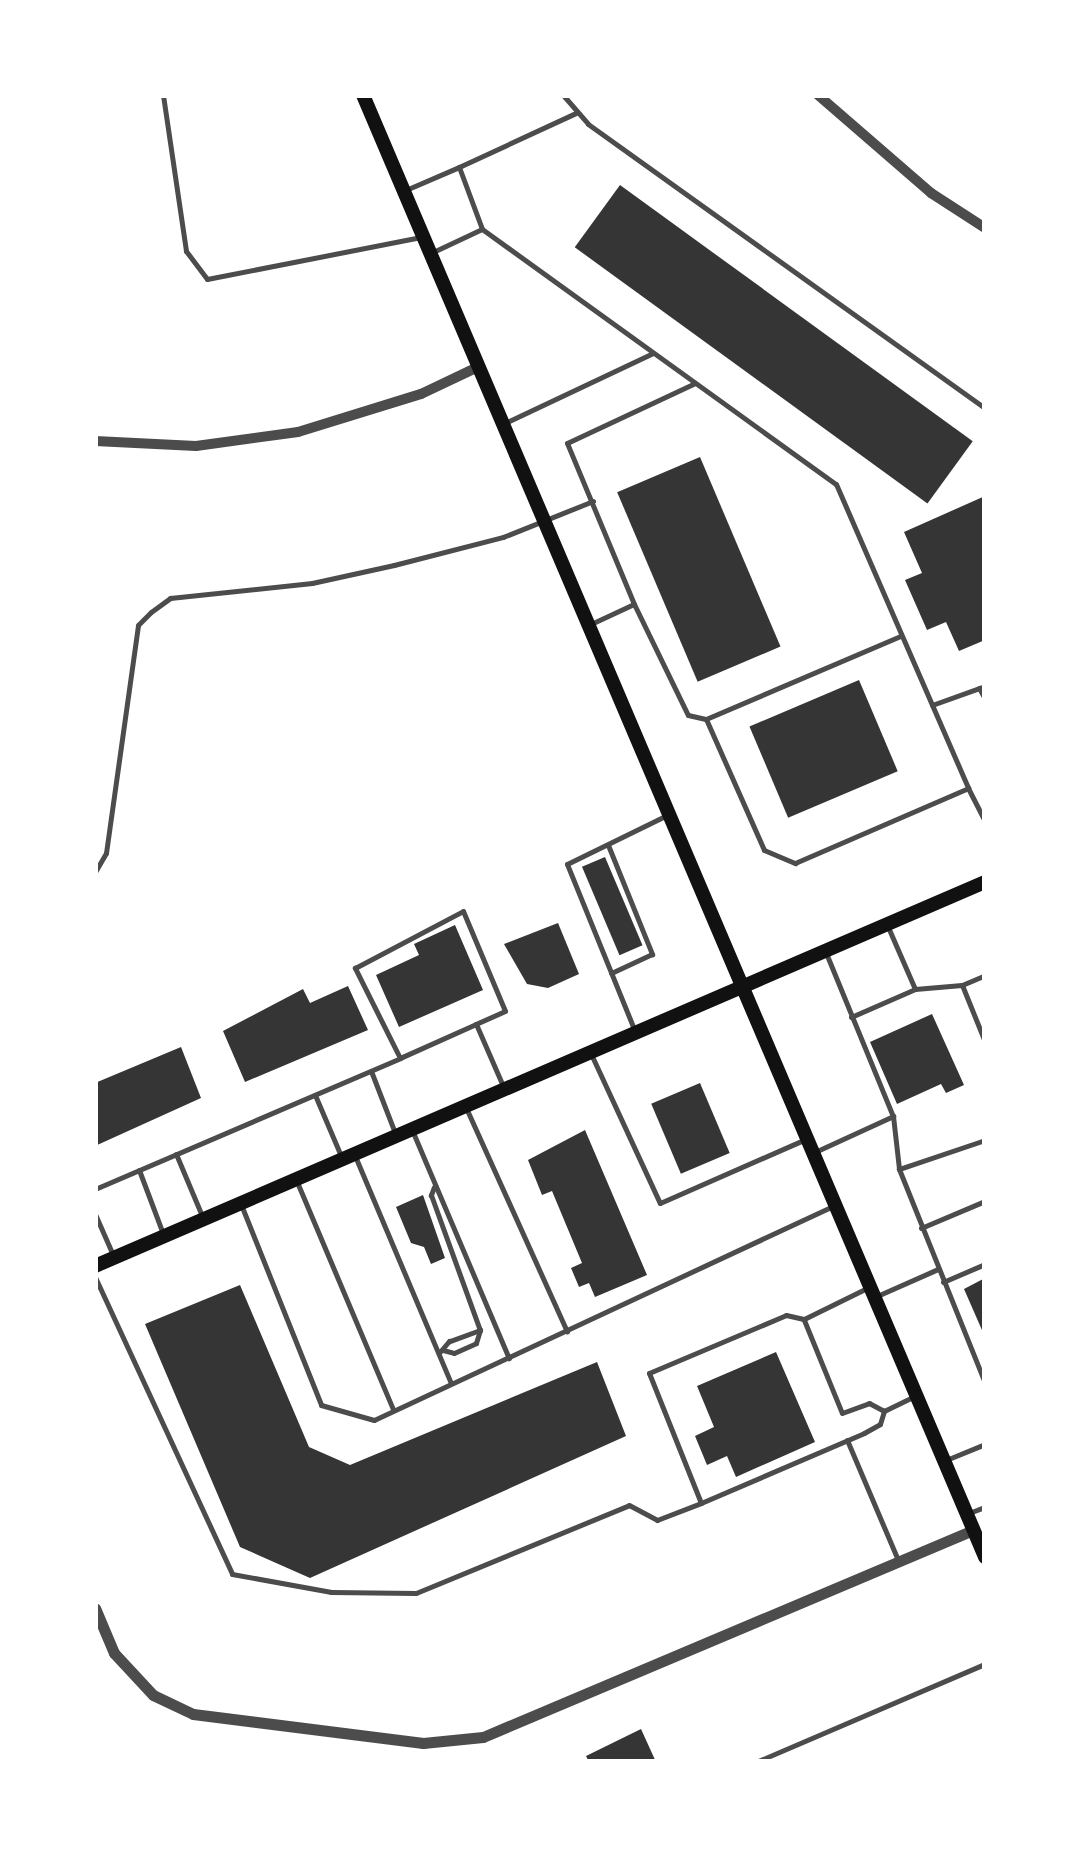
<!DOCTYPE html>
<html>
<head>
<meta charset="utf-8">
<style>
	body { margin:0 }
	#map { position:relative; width:1080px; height:1857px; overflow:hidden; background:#fff; font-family:Karla,sans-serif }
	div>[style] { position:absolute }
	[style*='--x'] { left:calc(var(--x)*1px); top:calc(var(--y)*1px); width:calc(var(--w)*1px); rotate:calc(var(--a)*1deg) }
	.building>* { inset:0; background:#353535; transform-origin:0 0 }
	.service>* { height:5px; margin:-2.5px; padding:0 2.5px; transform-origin:2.5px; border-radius:2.5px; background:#4c4c4c }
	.minor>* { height:10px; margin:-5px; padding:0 5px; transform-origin:5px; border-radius:5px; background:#4c4c4c }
	.tertiary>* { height:11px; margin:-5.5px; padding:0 5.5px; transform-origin:5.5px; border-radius:5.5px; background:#4c4c4c }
	.secondary>* { height:14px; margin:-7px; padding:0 7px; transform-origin:7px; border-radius:7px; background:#111 }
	span { translate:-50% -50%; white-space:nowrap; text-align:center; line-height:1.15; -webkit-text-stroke:9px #fff; paint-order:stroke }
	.frame { position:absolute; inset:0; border:98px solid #fff; pointer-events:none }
</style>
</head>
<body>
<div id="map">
	<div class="building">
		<i style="left:620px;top:185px;width:436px;height:77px;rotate:36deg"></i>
		<i style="left:700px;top:457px;width:206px;height:90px;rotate:67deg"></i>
		<i style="clip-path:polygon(985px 496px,985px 640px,959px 651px,946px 622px,927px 630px,905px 580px,922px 573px,904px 532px)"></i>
		<i style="left:859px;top:680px;width:99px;height:119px;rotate:67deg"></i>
		<i style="left:605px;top:857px;width:96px;height:25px;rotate:67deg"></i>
		<i style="clip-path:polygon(558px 923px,579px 974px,548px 988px,527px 984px,504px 944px)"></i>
		<i style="clip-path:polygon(455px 925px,483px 990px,399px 1027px,376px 975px,419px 955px,414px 944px)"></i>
		<i style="clip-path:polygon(348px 986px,368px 1030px,245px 1082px,223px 1031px,303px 989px,310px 1003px)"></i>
		<i style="clip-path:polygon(932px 1014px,964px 1085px,946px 1093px,941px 1084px,897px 1104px,870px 1042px)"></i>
		<i style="clip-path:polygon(181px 1047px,201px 1098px,95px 1146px,95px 1083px)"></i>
		<i style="left:700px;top:1083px;width:76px;height:53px;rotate:67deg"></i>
		<i style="clip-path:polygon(585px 1130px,647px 1275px,595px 1297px,589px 1283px,579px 1287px,571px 1268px,582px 1263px,552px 1191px,542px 1195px,528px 1160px)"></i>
		<i style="clip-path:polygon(423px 1195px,445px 1258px,431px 1264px,424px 1247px,411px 1243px,396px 1207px)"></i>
		<i style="clip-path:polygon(985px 1278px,985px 1337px,964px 1289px)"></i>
		<i style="clip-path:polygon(240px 1285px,309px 1447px,350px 1465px,597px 1362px,626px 1436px,310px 1578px,240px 1547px,145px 1324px)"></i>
		<i style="clip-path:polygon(776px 1352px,815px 1442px,736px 1477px,727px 1456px,707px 1465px,695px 1436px,714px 1427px,697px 1386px)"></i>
		<i style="clip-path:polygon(641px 1729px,656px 1762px,589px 1762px,586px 1756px)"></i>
	</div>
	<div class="service">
		<i style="--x:163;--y:95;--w:158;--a:81.6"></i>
		<i style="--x:186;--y:251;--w:35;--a:53"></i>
		<i style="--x:207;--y:279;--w:218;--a:-11.1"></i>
		<i style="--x:563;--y:95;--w:38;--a:49"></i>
		<i style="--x:588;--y:124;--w:488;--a:35.6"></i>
		<i style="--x:459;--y:167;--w:129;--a:-24.8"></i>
		<i style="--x:408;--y:189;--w:56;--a:-23.3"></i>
		<i style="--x:459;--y:167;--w:66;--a:69.6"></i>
		<i style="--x:433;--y:252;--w:54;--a:-25.1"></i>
		<i style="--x:482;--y:229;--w:436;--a:35.8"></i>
		<i style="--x:836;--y:484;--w:331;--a:66.5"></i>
		<i style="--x:507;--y:422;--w:161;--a:-25.3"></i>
		<i style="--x:634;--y:604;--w:174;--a:-112.6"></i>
		<i style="--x:567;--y:443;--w:141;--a:-25.1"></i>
		<i style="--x:593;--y:623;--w:45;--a:-24.9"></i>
		<i style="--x:634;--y:604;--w:123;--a:64.1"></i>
		<i style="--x:688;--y:715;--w:18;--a:13"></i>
		<i style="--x:706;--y:719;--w:143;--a:66.1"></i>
		<i style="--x:764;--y:850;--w:34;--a:23"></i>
		<i style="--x:795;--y:863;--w:189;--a:-23.4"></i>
		<i style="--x:968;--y:788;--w:38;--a:63"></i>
		<i style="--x:979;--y:688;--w:13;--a:61"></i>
		<i style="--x:932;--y:705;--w:56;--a:-19.7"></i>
		<i style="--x:706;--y:719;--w:212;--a:-23.1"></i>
		<i style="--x:608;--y:845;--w:118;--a:68"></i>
		<i style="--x:652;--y:954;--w:45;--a:155.1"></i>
		<i style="--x:95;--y:872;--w:22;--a:-60"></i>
		<i style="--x:106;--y:853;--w:230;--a:-82"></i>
		<i style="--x:138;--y:625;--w:18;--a:-45"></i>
		<i style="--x:151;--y:612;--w:24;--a:-36"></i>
		<i style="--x:170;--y:598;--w:143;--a:-6"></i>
		<i style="--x:312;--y:583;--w:84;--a:-12.4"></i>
		<i style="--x:394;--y:565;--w:113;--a:-14.4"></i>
		<i style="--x:503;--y:537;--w:97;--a:-21.8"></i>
		<i style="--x:826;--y:953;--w:176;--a:67.7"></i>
		<i style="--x:893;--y:1116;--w:53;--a:83.5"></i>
		<i style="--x:962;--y:985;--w:61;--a:68"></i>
		<i style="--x:915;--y:989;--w:47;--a:-4.9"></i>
		<i style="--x:962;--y:985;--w:25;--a:-23"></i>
		<i style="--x:851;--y:1017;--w:70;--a:-23.6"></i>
		<i style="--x:915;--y:989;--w:68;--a:-113.5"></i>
		<i style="--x:476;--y:1024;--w:83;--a:155.9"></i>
		<i style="--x:400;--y:1058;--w:101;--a:-116.6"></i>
		<i style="--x:355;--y:968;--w:122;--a:-27.8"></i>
		<i style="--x:463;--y:911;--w:108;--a:67.2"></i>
		<i style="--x:505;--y:1011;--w:32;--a:156"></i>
		<i style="--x:476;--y:1024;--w:68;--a:66.5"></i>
		<i style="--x:634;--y:1029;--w:178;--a:-112.1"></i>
		<i style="--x:567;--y:864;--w:111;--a:-26.1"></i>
		<i style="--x:591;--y:1054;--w:164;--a:65.2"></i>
		<i style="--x:660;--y:1203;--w:159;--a:-23.7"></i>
		<i style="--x:371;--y:1071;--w:66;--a:68.8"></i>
		<i style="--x:315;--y:1095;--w:66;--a:66.9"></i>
		<i style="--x:467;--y:1110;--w:243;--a:65.7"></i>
		<i style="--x:412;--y:1130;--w:248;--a:67"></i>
		<i style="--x:985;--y:1140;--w:91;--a:161.4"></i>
		<i style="--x:899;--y:1169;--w:231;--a:68.1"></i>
		<i style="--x:817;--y:1151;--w:84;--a:-24.7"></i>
		<i style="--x:176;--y:1154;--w:67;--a:67.2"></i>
		<i style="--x:355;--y:1156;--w:246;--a:67.1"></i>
		<i style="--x:139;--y:1170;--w:68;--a:69.4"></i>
		<i style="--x:297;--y:1182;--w:246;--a:67.1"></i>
		<i style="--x:434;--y:1187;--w:9;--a:111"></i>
		<i style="--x:431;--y:1195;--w:144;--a:70.1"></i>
		<i style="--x:480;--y:1330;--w:33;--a:160"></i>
		<i style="--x:449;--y:1341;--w:16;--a:130"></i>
		<i style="--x:95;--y:1189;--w:332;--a:-23.2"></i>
		<i style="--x:242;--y:1207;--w:213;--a:68.2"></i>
		<i style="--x:321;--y:1405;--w:55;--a:15.8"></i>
		<i style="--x:374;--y:1420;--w:506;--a:-25"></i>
		<i style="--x:95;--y:1214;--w:45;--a:66.3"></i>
		<i style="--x:921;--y:1228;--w:69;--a:-22.9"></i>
		<i style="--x:95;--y:1277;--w:327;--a:65.2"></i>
		<i style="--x:232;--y:1574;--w:101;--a:10.3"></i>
		<i style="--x:331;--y:1592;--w:85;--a:0.7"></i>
		<i style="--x:416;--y:1593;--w:230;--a:-22.4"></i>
		<i style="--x:629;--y:1505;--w:32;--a:28"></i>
		<i style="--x:657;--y:1520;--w:47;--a:-21.1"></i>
		<i style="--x:701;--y:1503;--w:140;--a:-111.8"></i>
		<i style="--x:649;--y:1373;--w:149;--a:-22.9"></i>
		<i style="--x:786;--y:1315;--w:18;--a:13"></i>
		<i style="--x:804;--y:1319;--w:72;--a:-26.2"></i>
		<i style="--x:943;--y:1282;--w:46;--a:-23.2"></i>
		<i style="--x:877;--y:1296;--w:67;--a:-23.9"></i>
		<i style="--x:804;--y:1320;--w:100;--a:67.8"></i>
		<i style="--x:842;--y:1413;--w:29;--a:-20"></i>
		<i style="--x:869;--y:1403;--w:17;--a:28"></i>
		<i style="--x:884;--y:1411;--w:32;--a:-26"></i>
		<i style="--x:443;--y:1350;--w:11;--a:15"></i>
		<i style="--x:454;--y:1353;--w:24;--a:-24"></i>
		<i style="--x:476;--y:1343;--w:14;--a:-73"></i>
		<i style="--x:847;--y:1440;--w:128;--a:67"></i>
		<i style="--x:946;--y:1460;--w:42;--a:-22.3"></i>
		<i style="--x:701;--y:1503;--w:177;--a:-23.2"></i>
		<i style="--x:864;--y:1433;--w:18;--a:-29"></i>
		<i style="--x:880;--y:1424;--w:14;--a:-73"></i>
		<i style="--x:969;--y:1513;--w:17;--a:-21"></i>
		<i style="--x:756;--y:1762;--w:249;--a:-23.2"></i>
	</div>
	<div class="minor">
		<i style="--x:818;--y:95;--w:150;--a:40.9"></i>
		<i style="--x:931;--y:193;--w:64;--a:32.9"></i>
		<i style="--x:95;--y:441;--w:101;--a:2.8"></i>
		<i style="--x:196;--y:446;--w:103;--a:-7.8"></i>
		<i style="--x:298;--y:432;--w:129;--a:-17.2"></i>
		<i style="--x:421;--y:394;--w:65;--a:-25.4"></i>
	</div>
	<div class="tertiary">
		<i style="--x:95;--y:1608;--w:49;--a:67.1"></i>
		<i style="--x:114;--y:1653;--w:57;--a:47.1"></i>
		<i style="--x:153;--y:1695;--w:44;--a:25.4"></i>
		<i style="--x:193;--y:1714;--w:232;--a:7.2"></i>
		<i style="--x:423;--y:1743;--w:60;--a:-5.7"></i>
		<i style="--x:483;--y:1737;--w:532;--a:-22.9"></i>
	</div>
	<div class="secondary">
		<i style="--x:363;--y:95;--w:1589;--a:66.95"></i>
		<i style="--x:95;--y:1266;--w:969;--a:-23.34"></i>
	</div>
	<div class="frame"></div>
</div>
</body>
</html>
